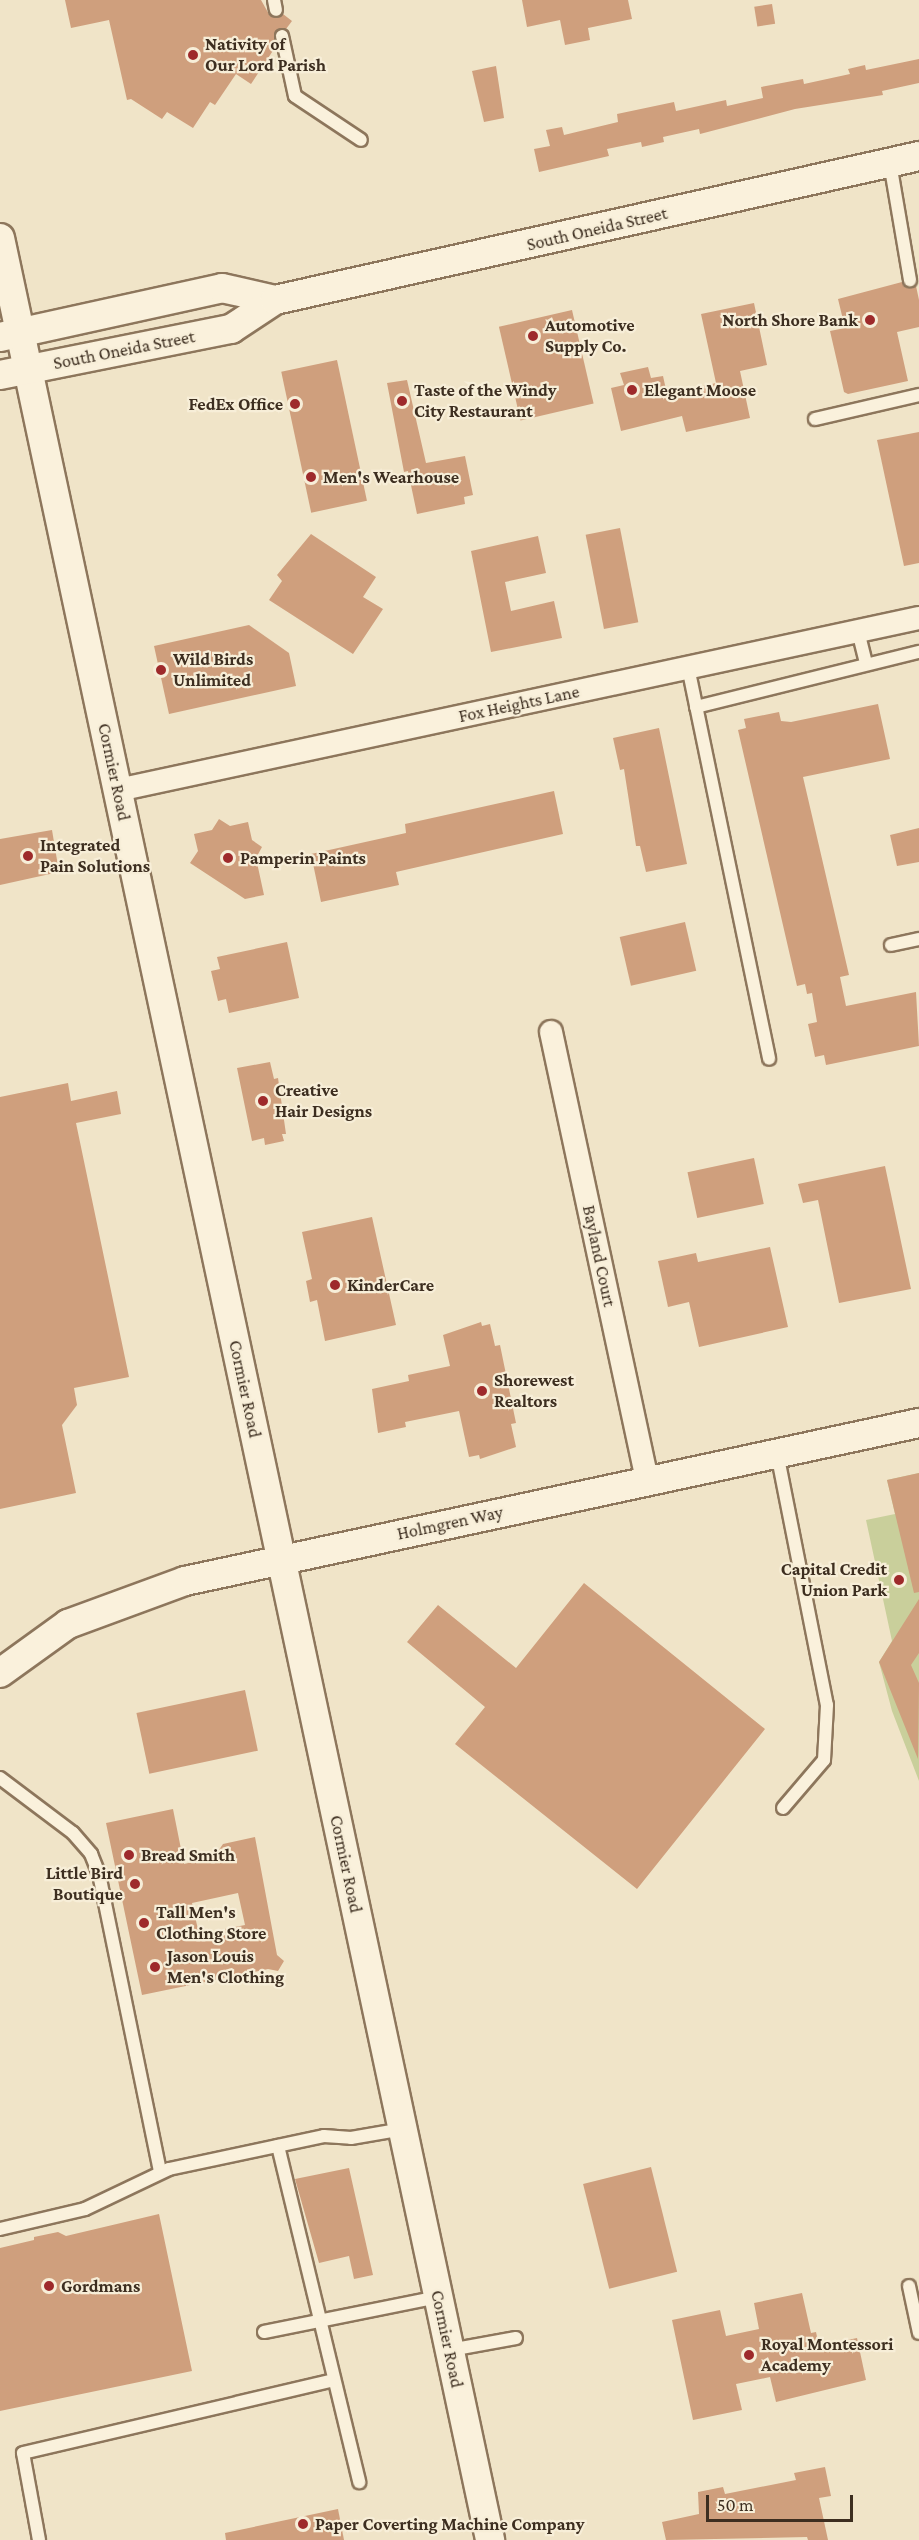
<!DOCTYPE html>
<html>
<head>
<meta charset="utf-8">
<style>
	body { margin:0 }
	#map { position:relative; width:919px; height:2540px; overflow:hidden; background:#f0e4c8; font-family:"Crimson Pro",serif }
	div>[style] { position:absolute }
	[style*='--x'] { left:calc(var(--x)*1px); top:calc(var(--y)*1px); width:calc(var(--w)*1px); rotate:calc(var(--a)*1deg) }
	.green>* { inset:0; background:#c9cf9b }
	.building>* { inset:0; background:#cf9f7d; transform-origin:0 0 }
	.roads { filter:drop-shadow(2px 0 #8d765c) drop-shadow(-2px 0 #8d765c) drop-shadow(0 2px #8d765c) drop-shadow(0 -2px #8d765c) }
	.service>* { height:12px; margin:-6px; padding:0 6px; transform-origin:6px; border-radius:6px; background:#faf1dc }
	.minor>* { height:22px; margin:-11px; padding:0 11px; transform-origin:11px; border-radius:11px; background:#faf1dc }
	.tertiary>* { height:28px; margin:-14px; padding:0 14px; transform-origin:14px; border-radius:14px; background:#faf1dc }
	.dots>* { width:16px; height:16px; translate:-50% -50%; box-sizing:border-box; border:3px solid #f7eed8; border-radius:50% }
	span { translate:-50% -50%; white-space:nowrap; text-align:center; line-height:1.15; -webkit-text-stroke:4.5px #f7eed8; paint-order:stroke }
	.poi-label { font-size:18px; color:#3d2e20; font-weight:700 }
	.left { translate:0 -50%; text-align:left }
	.right { translate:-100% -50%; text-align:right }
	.street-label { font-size:18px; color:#3d2e20 }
	.scale { position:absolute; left:706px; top:2495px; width:147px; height:27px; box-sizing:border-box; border:3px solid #3d2e20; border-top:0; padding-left:8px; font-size:18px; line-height:21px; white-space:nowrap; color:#3d2e20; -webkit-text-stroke:4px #f7eed8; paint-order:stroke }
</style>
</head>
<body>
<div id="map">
	<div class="green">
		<i style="clip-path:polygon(919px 1473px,919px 1781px,892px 1711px,879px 1662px,892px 1641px,866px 1520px,895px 1514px,887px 1480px)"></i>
	</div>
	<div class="building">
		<i style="clip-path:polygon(65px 0,261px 0,270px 16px,277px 18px,283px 14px,292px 21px,286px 29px,276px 30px,276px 46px,251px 84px,236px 74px,215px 105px,210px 102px,193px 128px,167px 112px,162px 119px,131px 99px,127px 100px,109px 20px,71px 28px)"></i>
		<i style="clip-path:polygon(522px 0,628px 0,632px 19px,588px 28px,590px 40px,565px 45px,560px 20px,527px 27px)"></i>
		<i style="left:772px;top:4px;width:20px;height:18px;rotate:81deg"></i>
		<i style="clip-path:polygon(919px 59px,919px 83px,882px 91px,883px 95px,795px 109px,700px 134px,699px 129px,663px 137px,664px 142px,642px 147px,641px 142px,607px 149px,609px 156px,539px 172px,534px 149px,550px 146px,546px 130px,562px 127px,564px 135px,618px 122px,617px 114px,674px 102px,676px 111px,726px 100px,727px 106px,763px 98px,761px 87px,803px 79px,804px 84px,850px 74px,848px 69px,865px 65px,866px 70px)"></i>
		<i style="clip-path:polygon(496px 66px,504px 118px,484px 122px,472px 71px)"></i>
		<i style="clip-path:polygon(902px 282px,908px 288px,916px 286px,919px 300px,919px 327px,897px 332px,908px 381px,848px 394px,844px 392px,830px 331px,845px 328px,838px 299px)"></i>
		<i style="clip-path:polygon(754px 303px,767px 365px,740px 371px,750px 418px,686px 432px,682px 416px,621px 431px,611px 388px,624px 385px,620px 373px,648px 367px,651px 378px,663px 376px,667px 394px,716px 383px,701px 314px)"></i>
		<i style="left:572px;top:310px;width:96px;height:75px;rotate:77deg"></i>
		<i style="left:337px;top:360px;width:144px;height:57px;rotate:78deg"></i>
		<i style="clip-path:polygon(407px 380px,426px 463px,465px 456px,473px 495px,464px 497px,465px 504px,417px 514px,408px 471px,404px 472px,387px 383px)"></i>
		<i style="clip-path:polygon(919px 432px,919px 563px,904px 566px,877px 440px)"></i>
		<i style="left:620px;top:528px;width:96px;height:35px;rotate:79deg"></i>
		<i style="clip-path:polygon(311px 534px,376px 577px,363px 597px,383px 609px,353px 654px,269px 600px,282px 581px,277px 575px)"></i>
		<i style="clip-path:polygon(538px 536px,546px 573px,505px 582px,511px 611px,554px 601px,562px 638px,491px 652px,471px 551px)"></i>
		<i style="clip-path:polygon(249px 625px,289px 653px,296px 686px,169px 714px,154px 646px)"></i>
		<i style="clip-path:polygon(878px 704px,890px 759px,803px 777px,849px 975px,840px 977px,846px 1006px,916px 992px,919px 1046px,826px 1065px,824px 1055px,815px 1057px,808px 1024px,817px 1022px,812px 993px,807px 994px,805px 984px,797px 986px,738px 730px,746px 728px,744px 719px,779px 712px,781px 721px,791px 722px)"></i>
		<i style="clip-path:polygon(659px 728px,687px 864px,646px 872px,640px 846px,636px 846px,624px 769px,620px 770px,613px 738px)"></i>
		<i style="clip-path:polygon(554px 791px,563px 834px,396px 872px,399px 885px,321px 902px,311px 854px,406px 833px,405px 824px)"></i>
		<i style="clip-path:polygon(219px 819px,230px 826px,248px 822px,252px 840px,262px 847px,256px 858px,264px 895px,245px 899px,190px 863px,198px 851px,194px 834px,212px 830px)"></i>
		<i style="clip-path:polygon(919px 828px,919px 862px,897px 866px,890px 835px)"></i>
		<i style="clip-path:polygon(52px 830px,59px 872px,0 885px,0 839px)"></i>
		<i style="left:685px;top:922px;width:50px;height:67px;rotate:77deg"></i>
		<i style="clip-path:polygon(287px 942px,299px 998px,229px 1013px,226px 999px,218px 1001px,211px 971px,220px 969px,217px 957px)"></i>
		<i style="clip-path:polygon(270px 1062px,274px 1079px,278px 1078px,286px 1134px,282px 1134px,284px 1141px,265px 1145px,264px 1138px,252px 1141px,237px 1068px)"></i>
		<i style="clip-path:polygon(68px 1083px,71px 1101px,117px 1091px,121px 1114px,76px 1123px,129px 1377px,74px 1388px,77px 1405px,62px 1425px,76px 1493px,0 1509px,0 1097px)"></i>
		<i style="left:754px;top:1158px;width:47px;height:68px;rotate:78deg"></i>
		<i style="clip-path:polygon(885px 1166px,911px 1289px,839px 1303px,818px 1200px,803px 1203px,798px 1184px)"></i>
		<i style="clip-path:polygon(372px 1217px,396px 1325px,325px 1341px,317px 1300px,310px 1302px,306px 1281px,312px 1279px,302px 1232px)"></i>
		<i style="clip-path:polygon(770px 1247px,788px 1327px,699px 1347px,689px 1302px,668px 1307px,658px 1261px,696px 1253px,698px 1262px)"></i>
		<i style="clip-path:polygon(481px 1322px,482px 1326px,490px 1324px,495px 1346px,500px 1345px,516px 1423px,511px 1424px,516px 1447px,480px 1459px,479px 1455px,469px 1457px,459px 1411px,405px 1422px,406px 1427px,378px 1433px,372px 1389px,409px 1381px,408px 1375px,450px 1366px,443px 1335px)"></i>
		<i style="clip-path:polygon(919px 1473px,919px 1592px,914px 1593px,887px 1480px)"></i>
		<i style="clip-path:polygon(584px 1583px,765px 1729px,637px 1889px,455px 1744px,485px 1707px,407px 1642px,438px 1605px,516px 1668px)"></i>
		<i style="clip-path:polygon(919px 1599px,919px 1653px,911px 1665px,919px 1683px,918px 1759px,879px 1662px)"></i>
		<i style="left:245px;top:1690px;width:62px;height:111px;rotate:78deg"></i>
		<i style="clip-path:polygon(evenodd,173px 1809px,184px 1864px,214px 1857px,223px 1844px,255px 1837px,277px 1955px,284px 1961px,278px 1971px,268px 1969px,142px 1995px,106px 1823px,173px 1809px,238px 1893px,245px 1925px,199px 1934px,192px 1903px,238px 1893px)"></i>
		<i style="left:651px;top:2167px;width:108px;height:70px;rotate:76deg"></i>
		<i style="clip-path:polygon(349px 2168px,373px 2275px,354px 2279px,349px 2256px,319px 2263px,295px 2179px)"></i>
		<i style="clip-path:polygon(159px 2214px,192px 2371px,0 2411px,0 2248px,34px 2240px,34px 2237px,58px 2232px,66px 2236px)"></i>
		<i style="clip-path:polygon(802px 2293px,811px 2333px,816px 2332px,819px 2346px,857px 2338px,866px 2380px,776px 2402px,770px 2377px,736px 2384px,742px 2410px,693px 2420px,672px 2320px,720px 2310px,726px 2336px,759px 2329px,754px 2303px)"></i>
		<i style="clip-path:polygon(825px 2467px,831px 2496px,819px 2498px,828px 2540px,808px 2540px,807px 2537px,666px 2540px,662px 2522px,699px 2514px,698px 2492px,723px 2487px,725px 2494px,796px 2480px,794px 2473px)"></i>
		<i style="clip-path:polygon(338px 2509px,344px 2540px,226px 2540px,225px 2533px)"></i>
	</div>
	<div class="roads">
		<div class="service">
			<i style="--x:274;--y:0;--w:10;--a:79"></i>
			<i style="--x:282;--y:36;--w:61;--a:77.8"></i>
			<i style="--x:295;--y:96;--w:79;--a:33.7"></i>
			<i style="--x:890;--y:163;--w:119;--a:80.3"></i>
			<i style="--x:815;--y:419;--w:107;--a:-13"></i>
			<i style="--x:858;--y:631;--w:33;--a:76"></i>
			<i style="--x:688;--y:667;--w:400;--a:78.3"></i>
			<i style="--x:696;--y:707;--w:230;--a:-13.9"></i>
			<i style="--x:891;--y:945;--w:29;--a:-12"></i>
			<i style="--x:777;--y:1453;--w:257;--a:78.8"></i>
			<i style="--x:827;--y:1705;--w:55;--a:93.1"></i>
			<i style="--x:824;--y:1760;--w:63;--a:130.5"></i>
			<i style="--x:0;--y:1778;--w:91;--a:37"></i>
			<i style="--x:73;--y:1833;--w:28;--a:49"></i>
			<i style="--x:91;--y:1854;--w:22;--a:68"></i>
			<i style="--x:99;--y:1874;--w:303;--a:78.4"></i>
			<i style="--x:278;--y:2146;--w:346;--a:76.4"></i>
			<i style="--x:0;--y:2229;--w:87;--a:-13.2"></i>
			<i style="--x:85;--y:2209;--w:93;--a:-25.5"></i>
			<i style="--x:169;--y:2169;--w:158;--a:-12"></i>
			<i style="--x:324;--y:2136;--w:27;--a:4"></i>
			<i style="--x:351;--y:2138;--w:53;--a:-9.8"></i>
			<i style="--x:909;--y:2286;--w:48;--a:78"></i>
			<i style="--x:264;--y:2332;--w:177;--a:-11.4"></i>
			<i style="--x:450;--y:2350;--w:67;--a:-10.3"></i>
			<i style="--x:39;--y:2540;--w:88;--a:-100.4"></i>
			<i style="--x:23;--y:2453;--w:319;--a:-13.2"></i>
		</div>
		<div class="minor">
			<i style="--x:118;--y:790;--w:819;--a:-12.12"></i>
			<i style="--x:551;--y:1032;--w:459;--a:77.9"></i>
		</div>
		<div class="tertiary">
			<i style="--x:0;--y:238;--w:2354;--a:77.98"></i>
			<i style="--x:0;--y:337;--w:227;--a:-12.4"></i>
			<i style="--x:222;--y:288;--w:54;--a:12.8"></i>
			<i style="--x:0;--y:375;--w:236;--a:-11.3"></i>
			<i style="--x:231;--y:329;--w:53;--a:-33.4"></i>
			<i style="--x:275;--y:300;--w:660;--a:-12.6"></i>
			<i style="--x:0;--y:1673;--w:84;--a:-35.8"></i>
			<i style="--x:68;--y:1624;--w:125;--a:-20.2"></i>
			<i style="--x:185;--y:1581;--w:751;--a:-12.15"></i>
		</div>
	</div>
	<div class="dots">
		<i style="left:193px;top:55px;background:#9e2a2b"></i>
		<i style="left:870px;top:320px;background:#9e2a2b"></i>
		<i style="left:533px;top:336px;background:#9e2a2b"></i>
		<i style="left:632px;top:390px;background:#9e2a2b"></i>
		<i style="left:402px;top:401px;background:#9e2a2b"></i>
		<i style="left:295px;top:404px;background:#9e2a2b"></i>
		<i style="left:311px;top:477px;background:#9e2a2b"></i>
		<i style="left:161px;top:670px;background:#9e2a2b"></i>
		<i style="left:28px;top:856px;background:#9e2a2b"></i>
		<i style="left:228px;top:858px;background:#9e2a2b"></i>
		<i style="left:263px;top:1101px;background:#9e2a2b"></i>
		<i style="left:335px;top:1285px;background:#9e2a2b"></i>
		<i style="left:482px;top:1391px;background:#9e2a2b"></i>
		<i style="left:899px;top:1580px;background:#9e2a2b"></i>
		<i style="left:129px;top:1855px;background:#9e2a2b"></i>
		<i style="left:135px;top:1884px;background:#9e2a2b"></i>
		<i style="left:144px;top:1923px;background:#9e2a2b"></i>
		<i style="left:155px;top:1967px;background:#9e2a2b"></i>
		<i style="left:49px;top:2286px;background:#9e2a2b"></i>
		<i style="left:749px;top:2355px;background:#9e2a2b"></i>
		<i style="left:303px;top:2524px;background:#9e2a2b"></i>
	</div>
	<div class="poi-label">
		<span class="left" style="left:205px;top:55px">Nativity of<br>Our Lord Parish</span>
		<span class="right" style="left:858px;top:320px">North Shore Bank</span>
		<span class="left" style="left:545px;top:336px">Automotive<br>Supply Co.</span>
		<span class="left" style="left:644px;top:390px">Elegant Moose</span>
		<span class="left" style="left:414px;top:401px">Taste of the Windy<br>City Restaurant</span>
		<span class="right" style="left:283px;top:404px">FedEx Office</span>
		<span class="left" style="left:323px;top:477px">Men's Wearhouse</span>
		<span class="left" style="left:173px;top:670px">Wild Birds<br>Unlimited</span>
		<span class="left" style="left:40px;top:856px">Integrated<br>Pain Solutions</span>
		<span class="left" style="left:240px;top:858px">Pamperin Paints</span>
		<span class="left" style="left:275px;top:1101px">Creative<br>Hair Designs</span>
		<span class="left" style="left:347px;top:1285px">KinderCare</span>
		<span class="left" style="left:494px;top:1391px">Shorewest<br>Realtors</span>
		<span class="right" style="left:887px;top:1580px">Capital Credit<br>Union Park</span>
		<span class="left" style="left:141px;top:1855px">Bread Smith</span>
		<span class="right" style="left:123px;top:1884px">Little Bird<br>Boutique</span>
		<span class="left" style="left:156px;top:1923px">Tall Men's<br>Clothing Store</span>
		<span class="left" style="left:167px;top:1967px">Jason Louis<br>Men's Clothing</span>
		<span class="left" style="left:61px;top:2286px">Gordmans</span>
		<span class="left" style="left:761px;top:2355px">Royal Montessori<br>Academy</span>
		<span class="left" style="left:315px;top:2524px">Paper Coverting Machine Company</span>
	</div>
	<div class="street-label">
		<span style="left:597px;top:229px;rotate:-13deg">South Oneida Street</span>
		<span style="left:124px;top:350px;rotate:-11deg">South Oneida Street</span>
		<span style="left:519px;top:704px;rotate:-12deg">Fox Heights Lane</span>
		<span style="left:114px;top:772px;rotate:78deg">Cormier Road</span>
		<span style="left:599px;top:1256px;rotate:78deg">Bayland Court</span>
		<span style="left:245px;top:1389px;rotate:78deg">Cormier Road</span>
		<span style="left:450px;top:1523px;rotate:-12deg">Holmgren Way</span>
		<span style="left:346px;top:1864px;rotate:78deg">Cormier Road</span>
		<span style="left:447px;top:2339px;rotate:78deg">Cormier Road</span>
	</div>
	<div class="scale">50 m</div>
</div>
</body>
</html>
